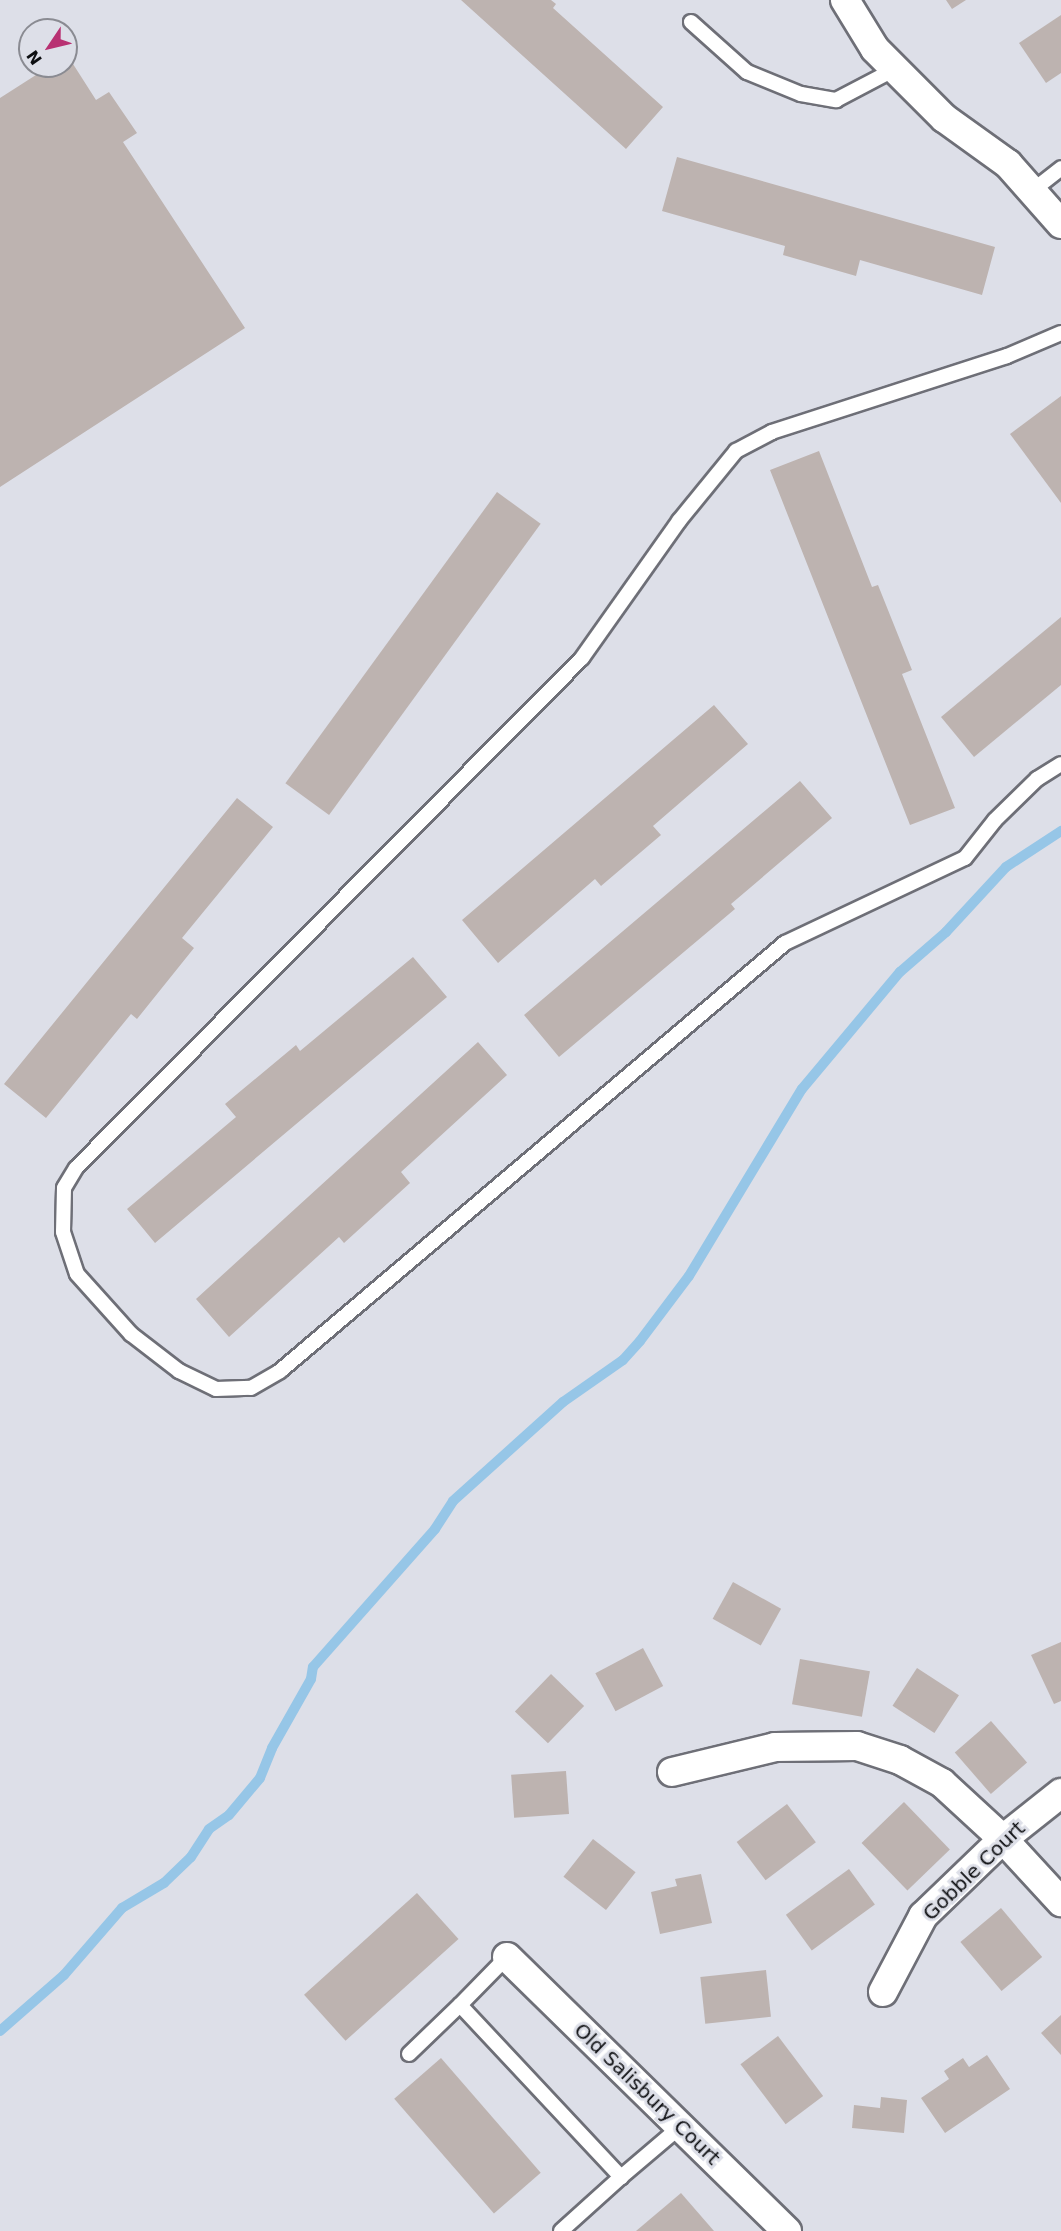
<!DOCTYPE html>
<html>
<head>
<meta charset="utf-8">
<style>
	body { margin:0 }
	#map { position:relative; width:1061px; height:2231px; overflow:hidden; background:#dddfe8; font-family:"DejaVu Sans",sans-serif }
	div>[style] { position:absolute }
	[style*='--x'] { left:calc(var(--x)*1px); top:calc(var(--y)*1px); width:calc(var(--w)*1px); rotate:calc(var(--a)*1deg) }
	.stream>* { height:10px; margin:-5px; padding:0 5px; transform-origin:5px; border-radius:5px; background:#96c6e7 }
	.building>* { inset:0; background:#bdb3b0; transform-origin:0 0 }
	.roads { filter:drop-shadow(2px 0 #6e6f77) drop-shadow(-2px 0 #6e6f77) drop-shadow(0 2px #6e6f77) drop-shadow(0 -2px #6e6f77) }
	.service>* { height:14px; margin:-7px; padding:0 7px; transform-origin:7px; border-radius:7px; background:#fff }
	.minor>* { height:28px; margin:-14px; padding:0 14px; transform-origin:14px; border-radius:14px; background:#fff }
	span { translate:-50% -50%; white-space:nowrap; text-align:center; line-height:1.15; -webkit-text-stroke:6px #dddfe8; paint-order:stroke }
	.street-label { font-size:20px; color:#0d0e11 }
	.north { position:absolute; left:18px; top:18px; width:60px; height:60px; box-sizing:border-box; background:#dddfe8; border:2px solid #8a8b92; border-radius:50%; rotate:235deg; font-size:16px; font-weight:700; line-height:24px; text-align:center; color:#0d0e11 }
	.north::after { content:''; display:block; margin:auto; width:21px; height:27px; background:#b83172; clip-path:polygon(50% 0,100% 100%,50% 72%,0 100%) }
</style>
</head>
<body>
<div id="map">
	<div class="stream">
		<i style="--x:0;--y:2031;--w:85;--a:-41.2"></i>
		<i style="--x:64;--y:1975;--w:89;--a:-49.1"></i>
		<i style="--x:122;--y:1908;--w:49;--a:-30.8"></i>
		<i style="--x:164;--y:1883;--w:37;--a:-44"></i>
		<i style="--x:191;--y:1857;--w:33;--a:-57"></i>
		<i style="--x:209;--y:1829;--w:24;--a:-35"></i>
		<i style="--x:229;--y:1815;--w:48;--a:-50"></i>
		<i style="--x:260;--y:1778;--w:32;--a:-68"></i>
		<i style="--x:272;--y:1748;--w:79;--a:-60.5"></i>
		<i style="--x:311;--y:1679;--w:12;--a:-81"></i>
		<i style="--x:313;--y:1667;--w:184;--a:-48.5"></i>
		<i style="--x:435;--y:1529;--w:33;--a:-57"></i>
		<i style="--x:453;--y:1501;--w:148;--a:-42"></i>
		<i style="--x:563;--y:1402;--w:73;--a:-35"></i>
		<i style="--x:623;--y:1360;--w:25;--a:-48"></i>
		<i style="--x:640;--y:1341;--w:81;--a:-53"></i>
		<i style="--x:689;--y:1276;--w:218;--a:-58.9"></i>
		<i style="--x:802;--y:1089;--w:153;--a:-50.1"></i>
		<i style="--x:900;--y:972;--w:61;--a:-41"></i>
		<i style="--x:946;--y:932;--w:88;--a:-47.3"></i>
		<i style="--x:1006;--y:867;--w:66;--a:-33.2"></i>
	</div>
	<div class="building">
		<i style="clip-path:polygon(461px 0,551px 0,556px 4px,553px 8px,663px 107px,626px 149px)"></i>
		<i style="clip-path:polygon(946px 0,966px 0,952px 9px)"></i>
		<i style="clip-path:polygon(1061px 15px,1061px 73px,1046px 83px,1019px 43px)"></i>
		<i style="clip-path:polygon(66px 53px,96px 100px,109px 92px,137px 133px,123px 142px,245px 328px,0 487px,0 98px,50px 66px,66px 66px)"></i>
		<i style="clip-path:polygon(677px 157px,995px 247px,982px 295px,860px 260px,856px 276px,783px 255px,785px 246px,662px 211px)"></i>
		<i style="clip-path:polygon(1061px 396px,1061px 503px,1010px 434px)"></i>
		<i style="clip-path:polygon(819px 451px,872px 587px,878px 585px,912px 670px,902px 674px,955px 808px,910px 825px,770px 470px)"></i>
		<i style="left:497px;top:492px;width:54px;height:360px;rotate:36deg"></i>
		<i style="clip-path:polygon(1061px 617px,1061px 685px,974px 757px,941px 717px)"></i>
		<i style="clip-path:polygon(714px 705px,748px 744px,653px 826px,661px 835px,601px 886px,595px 879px,498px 963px,462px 920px)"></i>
		<i style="clip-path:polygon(800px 781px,832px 818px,731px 904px,735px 909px,559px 1057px,524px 1015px)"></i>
		<i style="clip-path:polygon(237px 798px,273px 827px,182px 938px,194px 948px,137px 1019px,131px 1014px,46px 1118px,4px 1084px)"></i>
		<i style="clip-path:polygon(413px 957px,447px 997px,155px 1243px,127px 1209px,236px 1117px,225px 1104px,296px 1045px,300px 1051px)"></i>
		<i style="clip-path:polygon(478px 1042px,507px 1075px,401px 1172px,410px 1183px,344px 1243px,339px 1237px,229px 1337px,196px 1299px)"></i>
		<i style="left:733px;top:1582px;width:55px;height:42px;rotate:29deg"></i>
		<i style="clip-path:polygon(1061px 1642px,1061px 1701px,1054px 1704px,1031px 1655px)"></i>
		<i style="left:643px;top:1648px;width:43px;height:54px;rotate:62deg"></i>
		<i style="left:800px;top:1659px;width:71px;height:46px;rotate:10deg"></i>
		<i style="left:917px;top:1668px;width:50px;height:45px;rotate:33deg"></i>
		<i style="left:551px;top:1674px;width:46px;height:52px;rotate:44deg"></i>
		<i style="left:991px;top:1721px;width:55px;height:48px;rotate:49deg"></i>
		<i style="left:566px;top:1771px;width:43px;height:55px;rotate:86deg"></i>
		<i style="left:904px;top:1802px;width:66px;height:59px;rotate:46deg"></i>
		<i style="left:787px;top:1804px;width:48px;height:63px;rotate:53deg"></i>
		<i style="left:593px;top:1839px;width:54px;height:48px;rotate:38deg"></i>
		<i style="left:849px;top:1869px;width:44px;height:78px;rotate:54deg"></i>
		<i style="clip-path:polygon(701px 1874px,712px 1923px,660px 1934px,651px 1892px,677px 1886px,675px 1879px)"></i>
		<i style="left:417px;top:1893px;width:62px;height:152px;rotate:48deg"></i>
		<i style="left:1001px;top:1908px;width:64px;height:53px;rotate:50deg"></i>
		<i style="left:766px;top:1970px;width:47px;height:66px;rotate:84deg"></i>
		<i style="clip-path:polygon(1061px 2015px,1061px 2055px,1041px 2033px)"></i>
		<i style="left:778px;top:2036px;width:75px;height:47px;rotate:53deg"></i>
		<i style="clip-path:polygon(987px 2055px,1010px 2089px,945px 2133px,921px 2098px,949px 2079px,944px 2071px,963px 2058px,969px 2067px)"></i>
		<i style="left:441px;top:2058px;width:152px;height:62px;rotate:49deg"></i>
		<i style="clip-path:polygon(881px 2097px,907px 2100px,904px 2133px,852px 2128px,854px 2105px,880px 2108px)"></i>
		<i style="clip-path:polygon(681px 2193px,714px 2231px,636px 2231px)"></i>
	</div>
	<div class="roads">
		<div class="service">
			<i style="--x:691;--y:22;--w:75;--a:41.8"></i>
			<i style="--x:747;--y:72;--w:58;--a:22.2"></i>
			<i style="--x:801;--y:94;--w:36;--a:10"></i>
			<i style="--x:836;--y:100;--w:67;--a:-27.7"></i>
			<i style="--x:1032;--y:191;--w:37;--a:-38"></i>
			<i style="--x:1061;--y:333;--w:59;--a:156.9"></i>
			<i style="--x:1007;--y:356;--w:247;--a:162.1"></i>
			<i style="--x:772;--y:432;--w:41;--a:152.2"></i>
			<i style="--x:736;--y:451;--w:90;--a:129.2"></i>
			<i style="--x:679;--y:521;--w:168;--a:125.3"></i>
			<i style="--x:582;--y:658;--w:718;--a:134.77"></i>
			<i style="--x:76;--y:1168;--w:23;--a:121"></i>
			<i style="--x:64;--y:1188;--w:44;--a:91.3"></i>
			<i style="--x:63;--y:1232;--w:44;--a:71.6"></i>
			<i style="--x:77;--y:1274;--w:81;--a:48"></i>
			<i style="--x:131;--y:1334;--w:61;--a:37.6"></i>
			<i style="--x:179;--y:1371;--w:41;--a:25.9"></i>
			<i style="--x:216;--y:1389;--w:35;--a:-2"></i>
			<i style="--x:251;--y:1388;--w:34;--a:-30"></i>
			<i style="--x:280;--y:1371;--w:662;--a:-40.28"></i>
			<i style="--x:785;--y:943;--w:199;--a:-25.3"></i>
			<i style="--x:965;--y:858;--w:48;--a:-51.7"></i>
			<i style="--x:995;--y:820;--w:59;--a:-44.3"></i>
			<i style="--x:1037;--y:779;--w:28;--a:-32"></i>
			<i style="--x:507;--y:1957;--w:67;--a:134.4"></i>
			<i style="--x:460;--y:2005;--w:236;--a:46.9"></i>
			<i style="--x:621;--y:2177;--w:77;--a:-40.3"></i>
			<i style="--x:409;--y:2054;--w:71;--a:-43.9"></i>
			<i style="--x:561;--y:2231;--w:81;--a:-42"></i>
		</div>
		<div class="minor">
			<i style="--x:845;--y:0;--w:57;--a:58.5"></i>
			<i style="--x:875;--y:49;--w:98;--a:45"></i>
			<i style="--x:944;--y:118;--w:79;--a:35.7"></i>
			<i style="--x:1008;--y:164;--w:80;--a:48.5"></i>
			<i style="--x:672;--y:1772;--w:106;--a:-13.6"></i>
			<i style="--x:775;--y:1747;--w:82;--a:-0.7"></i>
			<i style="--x:857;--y:1746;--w:45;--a:18"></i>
			<i style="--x:900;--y:1760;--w:48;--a:28.7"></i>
			<i style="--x:942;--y:1783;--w:83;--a:42.6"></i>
			<i style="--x:1003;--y:1839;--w:86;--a:47.4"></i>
			<i style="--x:507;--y:1957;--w:392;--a:44.4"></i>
			<i style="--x:883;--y:1992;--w:86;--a:-62.2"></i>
			<i style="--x:923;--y:1916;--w:111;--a:-43.9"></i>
			<i style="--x:1003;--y:1839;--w:74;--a:-38.4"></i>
		</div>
	</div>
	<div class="street-label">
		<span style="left:974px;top:1871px;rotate:-44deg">Gobble Court</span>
		<span style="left:647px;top:2094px;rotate:44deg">Old Salisbury Court</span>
	</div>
	<div class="north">N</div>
</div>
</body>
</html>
